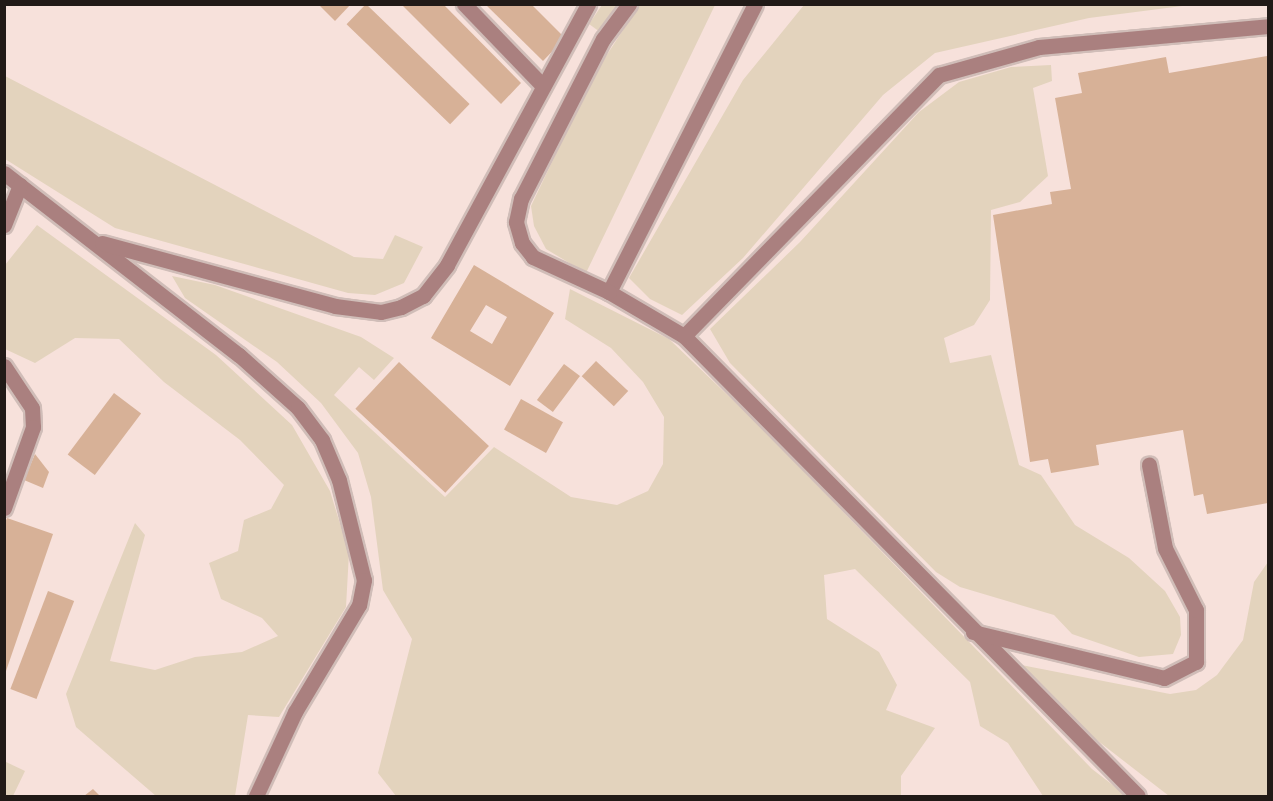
<!DOCTYPE html>
<html>
<head>
<meta charset="utf-8">
<style>
	body { margin:0 }
	#map { position:relative; width:1273px; height:801px; overflow:hidden; background:#f7e1db; font-family:"Public Sans",sans-serif }
	div>[style] { position:absolute }
	[style*='--x'] { left:calc(var(--x)*1px); top:calc(var(--y)*1px); width:calc(var(--w)*1px); rotate:calc(var(--a)*1deg) }
	.green>* { inset:0; background:#e3d3bd }
	.building>* { inset:0; background:#d7b197; transform-origin:0 0 }
	.roads { filter:drop-shadow(2px 0 #d0bdb8) drop-shadow(-2px 0 #d0bdb8) drop-shadow(0 2px #d0bdb8) drop-shadow(0 -2px #d0bdb8) }
	.minor>* { height:15px; margin:-7.5px; padding:0 7.5px; transform-origin:7.5px; border-radius:7.5px; background:#aa807f }
	span { translate:-50% -50%; white-space:nowrap; text-align:center; line-height:1.15; -webkit-text-stroke:4.5px #fef1ec; paint-order:stroke }
	.frame { position:absolute; inset:0; border:6px solid #211a17; pointer-events:none }
</style>
</head>
<body>
<div id="map">
	<div class="green">
		<i style="clip-path:polygon(640px 4px,715px 5px,586px 273px,546px 249px,534px 226px,531px 206px,593px 76px)"></i>
		<i style="clip-path:polygon(602px 5px,620px 5px,600px 32px,589px 24px)"></i>
		<i style="clip-path:polygon(804px 5px,804px 4px,1190px 5px,1089px 18px,935px 53px,883px 95px,743px 258px,682px 315px,650px 299px,629px 278px,743px 80px)"></i>
		<i style="clip-path:polygon(1051px 65px,1052px 81px,1033px 88px,1048px 176px,1020px 202px,991px 210px,990px 300px,974px 325px,944px 338px,950px 363px,991px 355px,1019px 465px,1041px 475px,1075px 525px,1129px 558px,1165px 591px,1180px 617px,1181px 635px,1173px 654px,1139px 657px,1072px 634px,1054px 615px,960px 587px,936px 572px,730px 363px,710px 329px,800px 242px,919px 112px,959px 82px,1011px 67px)"></i>
		<i style="clip-path:polygon(5px 76px,354px 257px,383px 259px,395px 235px,423px 247px,404px 283px,375px 295px,348px 293px,115px 228px,5px 159px)"></i>
		<i style="clip-path:polygon(37px 225px,216px 355px,292px 425px,330px 491px,349px 553px,346px 607px,279px 717px,248px 715px,235px 796px,156px 796px,76px 727px,66px 694px,135px 523px,145px 535px,110px 661px,155px 670px,195px 657px,242px 652px,278px 636px,262px 618px,221px 599px,209px 563px,238px 551px,244px 520px,271px 509px,284px 485px,240px 440px,164px 382px,119px 339px,75px 338px,35px 363px,5px 349px,5px 265px)"></i>
		<i style="clip-path:polygon(172px 276px,215px 285px,361px 337px,394px 358px,374px 380px,359px 367px,334px 395px,445px 497px,494px 447px,571px 497px,617px 505px,648px 491px,663px 464px,664px 417px,643px 382px,611px 348px,565px 319px,570px 289px,669px 339px,761px 427px,1092px 769px,1127px 796px,1043px 796px,1008px 743px,980px 726px,970px 682px,855px 569px,824px 575px,827px 619px,879px 652px,897px 685px,886px 710px,935px 728px,901px 776px,901px 796px,396px 796px,378px 773px,412px 639px,383px 590px,371px 497px,358px 453px,321px 403px,277px 362px,185px 298px)"></i>
		<i style="clip-path:polygon(1268px 562px,1268px 796px,1169px 796px,1071px 720px,1016px 664px,1170px 694px,1196px 690px,1217px 675px,1243px 640px,1254px 582px)"></i>
		<i style="clip-path:polygon(4px 761px,25px 771px,13px 796px,5px 796px)"></i>
	</div>
	<div class="building">
		<i style="clip-path:polygon(318px 4px,351px 4px,335px 21px)"></i>
		<i style="left:366px;top:4px;width:144px;height:28px;rotate:44deg"></i>
		<i style="clip-path:polygon(401px 4px,443px 4px,521px 83px,501px 104px)"></i>
		<i style="clip-path:polygon(485px 4px,531px 4px,565px 38px,543px 61px)"></i>
		<i style="clip-path:polygon(1267px 56px,1268px 503px,1207px 514px,1203px 494px,1194px 496px,1183px 430px,1096px 445px,1099px 465px,1051px 473px,1048px 459px,1030px 462px,993px 215px,1052px 204px,1050px 192px,1071px 189px,1055px 98px,1082px 93px,1078px 73px,1166px 57px,1169px 73px)"></i>
		<i style="clip-path:polygon(evenodd,474px 265px,554px 313px,510px 386px,431px 338px,474px 265px,486px 305px,507px 317px,492px 344px,470px 331px,486px 305px)"></i>
		<i style="left:596px;top:361px;width:44px;height:21px;rotate:43deg"></i>
		<i style="left:399px;top:362px;width:123px;height:64px;rotate:43deg"></i>
		<i style="left:564px;top:364px;width:20px;height:45px;rotate:37deg"></i>
		<i style="left:114px;top:393px;width:34px;height:77px;rotate:37deg"></i>
		<i style="left:521px;top:399px;width:48px;height:35px;rotate:29deg"></i>
		<i style="clip-path:polygon(35px 454px,49px 472px,43px 488px,24px 480px)"></i>
		<i style="clip-path:polygon(7px 518px,53px 534px,5px 674px,4px 525px)"></i>
		<i style="left:48px;top:591px;width:28px;height:105px;rotate:21deg"></i>
		<i style="clip-path:polygon(93px 789px,100px 796px,84px 796px)"></i>
	</div>
	<div class="roads">
		<div class="minor">
			<i style="--x:464;--y:4;--w:114;--a:46.1"></i>
			<i style="--x:755;--y:4;--w:323;--a:116.9"></i>
			<i style="--x:609;--y:292;--w:87;--a:30.4"></i>
			<i style="--x:684;--y:336;--w:646;--a:45.38"></i>
			<i style="--x:4;--y:173;--w:297;--a:37.8"></i>
			<i style="--x:239;--y:355;--w:79;--a:41.9"></i>
			<i style="--x:298;--y:408;--w:40;--a:53"></i>
			<i style="--x:322;--y:440;--w:43;--a:67"></i>
			<i style="--x:339;--y:480;--w:103;--a:76"></i>
			<i style="--x:364;--y:580;--w:25;--a:101"></i>
			<i style="--x:359;--y:605;--w:125;--a:120.9"></i>
			<i style="--x:295;--y:712;--w:93;--a:114.9"></i>
			<i style="--x:4;--y:225;--w:43;--a:-68.2"></i>
			<i style="--x:102;--y:243;--w:241;--a:15.1"></i>
			<i style="--x:335;--y:306;--w:46;--a:7.4"></i>
			<i style="--x:381;--y:312;--w:21;--a:-14"></i>
			<i style="--x:401;--y:307;--w:25;--a:-27"></i>
			<i style="--x:423;--y:296;--w:39;--a:-52"></i>
			<i style="--x:447;--y:265;--w:297;--a:-61.6"></i>
			<i style="--x:609;--y:292;--w:84;--a:-155.3"></i>
			<i style="--x:533;--y:257;--w:18;--a:-128"></i>
			<i style="--x:522;--y:243;--w:22;--a:-106"></i>
			<i style="--x:516;--y:222;--w:24;--a:-78"></i>
			<i style="--x:521;--y:199;--w:180;--a:-62.9"></i>
			<i style="--x:603;--y:39;--w:44;--a:-53.4"></i>
			<i style="--x:684;--y:336;--w:365;--a:-45.7"></i>
			<i style="--x:939;--y:75;--w:104;--a:-15.6"></i>
			<i style="--x:1039;--y:47;--w:230;--a:-5.2"></i>
			<i style="--x:4;--y:366;--w:50;--a:56.3"></i>
			<i style="--x:32;--y:408;--w:19;--a:87"></i>
			<i style="--x:33;--y:427;--w:86;--a:109.7"></i>
			<i style="--x:973;--y:632;--w:196;--a:13.5"></i>
			<i style="--x:1164;--y:678;--w:36;--a:-27"></i>
			<i style="--x:1196;--y:662;--w:52;--a:-90"></i>
			<i style="--x:1196;--y:610;--w:69;--a:-116.6"></i>
			<i style="--x:1165;--y:548;--w:85;--a:-100.9"></i>
		</div>
	</div>
	<div class="frame"></div>
</div>
</body>
</html>
